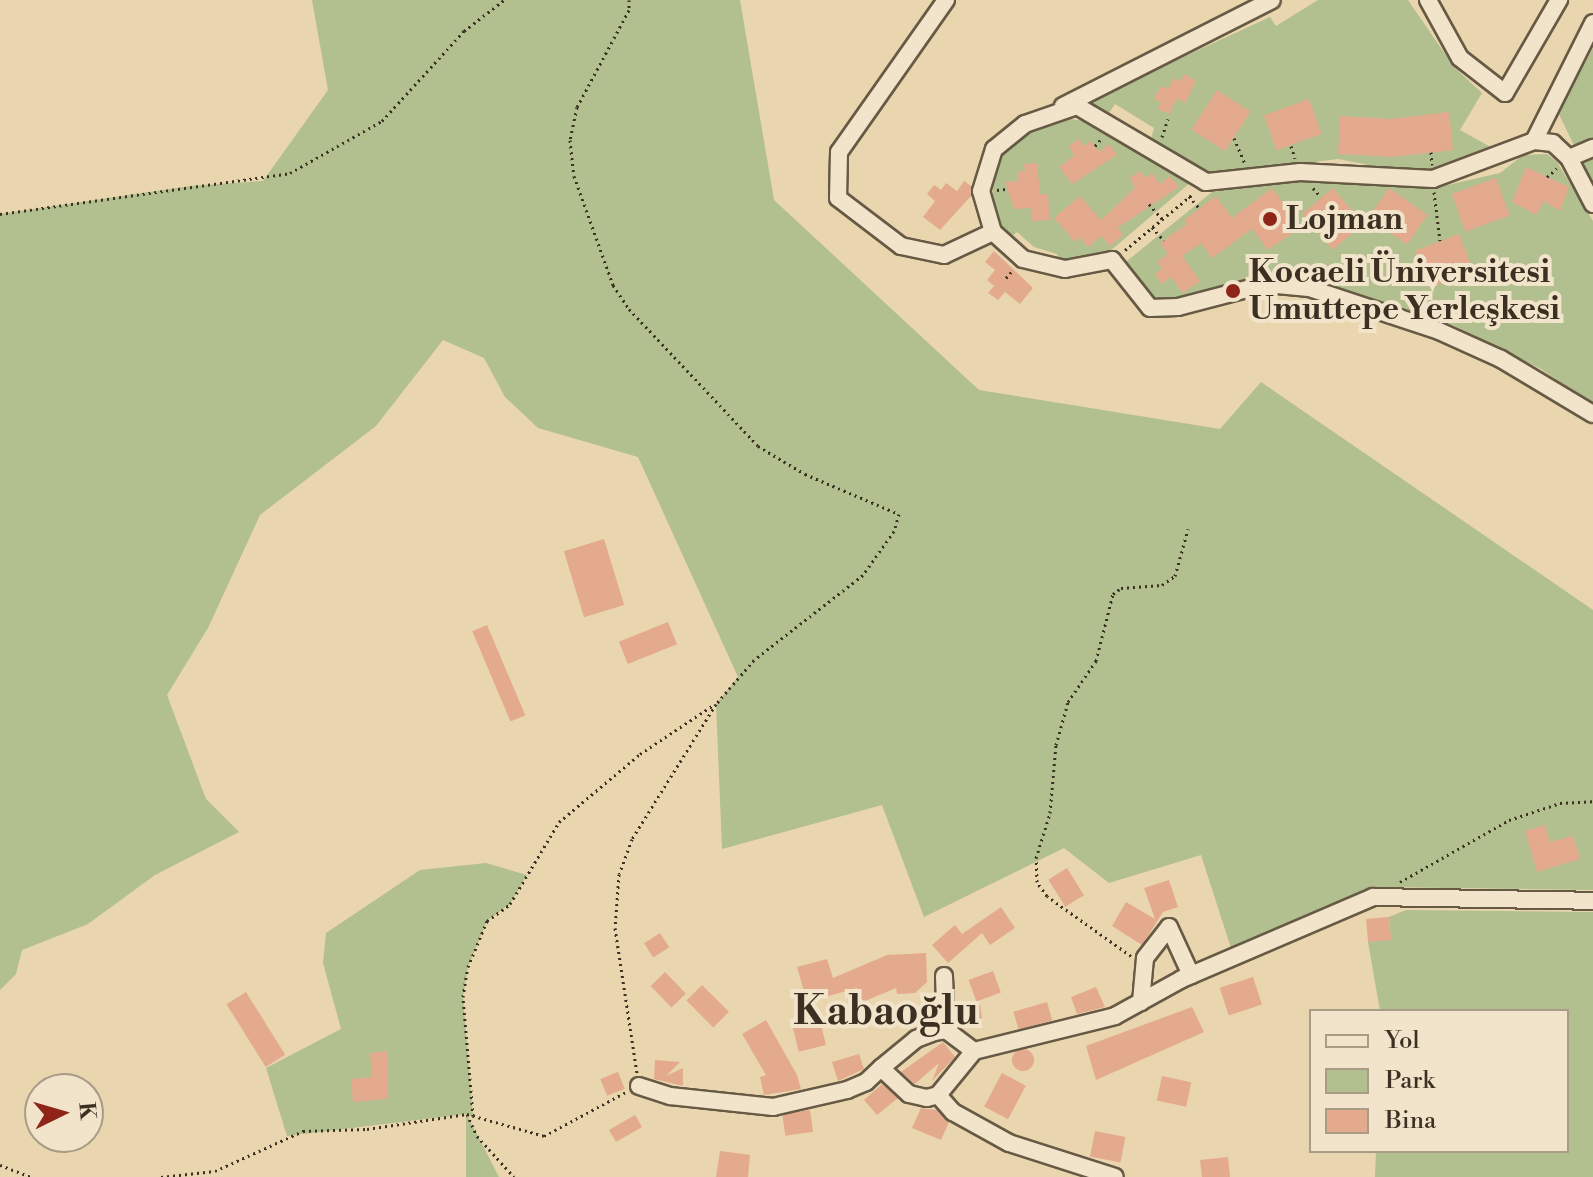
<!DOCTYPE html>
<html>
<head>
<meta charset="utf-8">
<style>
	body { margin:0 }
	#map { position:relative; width:1593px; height:1177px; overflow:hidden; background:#ead6ae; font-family:"Libre Bodoni",serif }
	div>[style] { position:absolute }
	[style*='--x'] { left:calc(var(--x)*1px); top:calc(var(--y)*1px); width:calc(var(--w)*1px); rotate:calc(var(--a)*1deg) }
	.green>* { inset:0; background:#b2bf8e }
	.building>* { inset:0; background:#e3aa8e; transform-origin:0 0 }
	.round { border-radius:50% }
	.path>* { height:3px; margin-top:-1.5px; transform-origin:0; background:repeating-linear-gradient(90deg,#3b3022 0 2px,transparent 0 6px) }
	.roads { filter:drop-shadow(2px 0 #675a45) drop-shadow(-2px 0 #675a45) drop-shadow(0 2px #675a45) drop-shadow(0 -2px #675a45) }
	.minor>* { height:16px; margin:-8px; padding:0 8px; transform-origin:8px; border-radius:8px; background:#f1e4ca }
	.dots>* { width:22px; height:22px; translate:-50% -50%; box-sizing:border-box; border:4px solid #f1e4ca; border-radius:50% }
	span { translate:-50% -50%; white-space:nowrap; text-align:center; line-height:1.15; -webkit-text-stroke:8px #f1e4ca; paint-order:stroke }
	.poi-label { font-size:32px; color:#3b3022; font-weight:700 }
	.left { translate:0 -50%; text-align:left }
	.district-label { font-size:40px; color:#3b3022; font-weight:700 }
	.legend { position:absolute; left:1309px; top:1009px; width:260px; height:144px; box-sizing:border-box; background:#f1e4ca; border:2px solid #a89c87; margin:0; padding:10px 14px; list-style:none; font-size:24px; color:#3b3022 }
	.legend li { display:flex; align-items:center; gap:16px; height:40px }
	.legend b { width:40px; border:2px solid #a89c87 }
	.north { position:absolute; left:24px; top:1073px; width:80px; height:80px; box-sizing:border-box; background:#f1e4ca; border:2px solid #a89c87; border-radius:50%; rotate:85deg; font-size:22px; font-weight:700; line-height:32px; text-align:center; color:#3b3022 }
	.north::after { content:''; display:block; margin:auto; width:28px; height:36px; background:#8f2418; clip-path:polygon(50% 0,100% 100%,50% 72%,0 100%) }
</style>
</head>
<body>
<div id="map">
	<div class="green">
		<i style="clip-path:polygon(312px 0,740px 0,774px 200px,979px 390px,1220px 429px,1261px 382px,1593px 610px,1593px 890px,1374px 887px,1231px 948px,1201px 855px,1109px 883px,1064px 848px,924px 917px,882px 805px,722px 849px,716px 704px,738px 677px,638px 457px,538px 428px,505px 397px,484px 358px,443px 340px,376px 426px,260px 515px,208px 628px,167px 695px,206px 799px,239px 832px,155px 875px,88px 924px,22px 950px,16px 974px,0 990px,0 214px,190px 186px,263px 181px,328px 90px)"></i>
		<i style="clip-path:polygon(1318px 0,1408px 0,1454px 67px,1482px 93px,1460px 130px,1494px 149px,1463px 165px,1414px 174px,1338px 159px,1222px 174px,1202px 171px,1151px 139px,1154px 128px,1115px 104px,1109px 113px,1083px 103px,1270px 17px,1276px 26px)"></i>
		<i style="clip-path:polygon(1593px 48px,1593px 185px,1558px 112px)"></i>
		<i style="clip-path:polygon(1065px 118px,1095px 123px,1191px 182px,1102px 258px,1061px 265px,1057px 254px,1034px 247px,1017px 232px,1010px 238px,1003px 230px,994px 210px,992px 181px,1000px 156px,1019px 133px)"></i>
		<i style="clip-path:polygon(1547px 154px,1557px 162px,1593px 221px,1593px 405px,1541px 369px,1453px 325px,1347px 290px,1273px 276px,1230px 282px,1179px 301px,1154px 300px,1122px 265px,1212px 192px,1318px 179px,1434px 188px,1500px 173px,1523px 155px)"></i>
		<i style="clip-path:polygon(486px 863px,527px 875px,510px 904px,487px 921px,468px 967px,463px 997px,473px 1116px,467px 1115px,499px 1177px,466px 1177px,466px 1114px,287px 1136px,266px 1068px,341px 1029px,323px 963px,326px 933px,420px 870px)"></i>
		<i style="clip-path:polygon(1406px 910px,1593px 912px,1593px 1177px,1375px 1177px,1376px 1151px,1567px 1151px,1567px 1011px,1380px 1011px,1368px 942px,1391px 939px,1389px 917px)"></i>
	</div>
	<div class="building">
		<i style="clip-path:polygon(1184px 74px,1196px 81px,1185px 103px,1177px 98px,1169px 114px,1158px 109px,1161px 102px,1154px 99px,1161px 86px,1168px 89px,1174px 78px,1180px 81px)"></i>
		<i style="left:1217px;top:90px;width:40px;height:47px;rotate:33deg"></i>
		<i style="left:1309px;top:99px;width:37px;height:48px;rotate:70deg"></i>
		<i style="clip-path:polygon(1449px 112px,1453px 150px,1392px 157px,1338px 154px,1340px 116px,1391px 119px)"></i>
		<i style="clip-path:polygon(1079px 139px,1084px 146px,1091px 141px,1099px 152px,1109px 144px,1117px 155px,1072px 184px,1059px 167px,1074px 156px,1069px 146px)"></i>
		<i style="clip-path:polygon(1037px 163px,1040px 194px,1048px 194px,1050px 220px,1032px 221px,1031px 208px,1014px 209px,1005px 182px,1018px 181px,1017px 172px,1025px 171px,1024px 164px)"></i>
		<i style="clip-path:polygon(1526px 167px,1569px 187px,1560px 211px,1544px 201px,1536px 215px,1512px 202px)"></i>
		<i style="clip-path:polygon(1140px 171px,1146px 178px,1152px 173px,1160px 184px,1170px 176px,1179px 187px,1117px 228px,1123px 235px,1110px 246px,1101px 236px,1088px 247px,1080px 237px,1075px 242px,1054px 218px,1080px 196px,1101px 220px,1135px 188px,1130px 178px)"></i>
		<i style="left:1496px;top:178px;width:40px;height:47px;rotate:70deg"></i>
		<i style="clip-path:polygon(964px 181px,971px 186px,971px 196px,940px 230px,923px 217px,935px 201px,927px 194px,934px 185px,941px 190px,946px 183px,957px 191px)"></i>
		<i style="clip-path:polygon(1272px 188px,1301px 227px,1268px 250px,1252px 229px,1212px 258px,1201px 243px,1182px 256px,1200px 281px,1183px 293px,1171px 277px,1162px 284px,1155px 274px,1162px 269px,1157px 262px,1168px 254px,1160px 243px,1187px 224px,1184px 220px,1216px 196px,1232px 218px)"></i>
		<i style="left:1333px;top:188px;width:47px;height:40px;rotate:50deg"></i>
		<i style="left:1389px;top:188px;width:47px;height:36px;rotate:35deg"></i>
		<i style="left:1459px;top:234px;width:40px;height:47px;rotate:69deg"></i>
		<i style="clip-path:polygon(994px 251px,1033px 288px,1020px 304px,1005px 292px,998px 300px,988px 293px,994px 286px,987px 280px,995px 270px,985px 262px)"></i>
		<i style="left:604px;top:539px;width:69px;height:42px;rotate:73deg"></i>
		<i style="left:668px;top:622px;width:24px;height:53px;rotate:68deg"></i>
		<i style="left:487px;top:625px;width:98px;height:16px;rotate:67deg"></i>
		<i style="clip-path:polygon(1545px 825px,1550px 842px,1573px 836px,1580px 859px,1537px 872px,1525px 831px)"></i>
		<i style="left:1067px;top:868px;width:32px;height:22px;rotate:58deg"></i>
		<i style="clip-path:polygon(1169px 880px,1178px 907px,1163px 912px,1142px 945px,1112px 926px,1126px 902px,1155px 919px,1144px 888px)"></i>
		<i style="clip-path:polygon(1001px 907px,1015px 928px,990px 945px,982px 933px,948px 963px,932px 945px,955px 925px,962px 934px)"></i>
		<i style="left:1389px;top:917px;width:23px;height:23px;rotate:85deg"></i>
		<i style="left:660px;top:933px;width:17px;height:19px;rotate:57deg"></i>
		<i style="clip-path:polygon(926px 953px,927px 982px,915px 993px,897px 994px,896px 988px,863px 1002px,857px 988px,807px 1002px,797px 967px,827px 959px,833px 978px,887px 955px)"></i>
		<i style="left:993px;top:971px;width:23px;height:26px;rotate:70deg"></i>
		<i style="left:665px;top:972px;width:30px;height:20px;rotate:46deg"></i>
		<i style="left:1253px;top:977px;width:29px;height:35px;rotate:72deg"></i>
		<i style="left:702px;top:985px;width:38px;height:22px;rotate:45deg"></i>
		<i style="clip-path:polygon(1096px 987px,1105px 1007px,1077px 1014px,1071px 997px)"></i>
		<i style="left:246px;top:992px;width:74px;height:23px;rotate:58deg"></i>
		<i style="left:1047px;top:1002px;width:19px;height:35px;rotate:74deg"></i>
		<i style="left:980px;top:1004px;width:22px;height:22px;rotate:82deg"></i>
		<i style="clip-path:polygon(1192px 1007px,1204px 1032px,1096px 1080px,1086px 1046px)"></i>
		<i style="left:818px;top:1013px;width:33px;height:28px;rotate:76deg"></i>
		<i style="clip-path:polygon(766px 1020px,797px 1075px,801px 1089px,764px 1095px,760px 1077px,766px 1075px,742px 1034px)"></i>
		<i style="clip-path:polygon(943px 1042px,955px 1057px,932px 1081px,939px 1063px,915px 1084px,901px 1072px)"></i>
		<i class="round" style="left:1012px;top:1049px;width:22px;height:22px"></i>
		<i style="clip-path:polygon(388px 1051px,387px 1099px,353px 1102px,351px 1079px,372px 1077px,370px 1053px)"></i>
		<i style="clip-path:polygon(859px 1054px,864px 1069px,838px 1081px,832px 1062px)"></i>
		<i style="clip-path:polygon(655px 1060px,680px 1062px,666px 1076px,683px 1068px,683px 1086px,654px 1079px)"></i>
		<i style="left:618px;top:1072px;width:18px;height:19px;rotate:68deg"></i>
		<i style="left:1002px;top:1073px;width:27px;height:38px;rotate:28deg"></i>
		<i style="left:1162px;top:1076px;width:30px;height:25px;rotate:12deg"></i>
		<i style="clip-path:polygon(882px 1084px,898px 1098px,877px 1115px,864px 1100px)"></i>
		<i style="clip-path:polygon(921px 1108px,937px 1110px,949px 1122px,941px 1140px,912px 1128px)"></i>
		<i style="left:810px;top:1110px;width:22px;height:28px;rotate:82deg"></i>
		<i style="left:635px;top:1115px;width:14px;height:30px;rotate:60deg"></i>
		<i style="left:1095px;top:1131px;width:31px;height:26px;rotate:11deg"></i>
		<i style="clip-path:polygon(720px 1151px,750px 1155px,748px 1177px,716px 1177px)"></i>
		<i style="clip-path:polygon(1228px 1157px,1230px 1177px,1202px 1177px,1200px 1160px)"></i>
	</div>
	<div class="path">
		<i style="--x:629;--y:0;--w:10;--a:90"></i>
		<i style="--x:629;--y:10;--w:110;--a:118.2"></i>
		<i style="--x:577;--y:107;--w:34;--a:102"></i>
		<i style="--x:570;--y:140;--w:36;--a:84"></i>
		<i style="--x:574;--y:176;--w:116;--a:70.3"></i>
		<i style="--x:613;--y:285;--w:29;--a:56"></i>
		<i style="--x:629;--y:309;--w:188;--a:46.7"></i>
		<i style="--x:758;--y:446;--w:55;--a:30.8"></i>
		<i style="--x:805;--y:474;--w:102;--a:23.1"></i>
		<i style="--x:899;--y:514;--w:18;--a:106"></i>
		<i style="--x:894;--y:531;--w:54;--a:125.2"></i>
		<i style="--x:863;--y:575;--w:138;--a:142.1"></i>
		<i style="--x:754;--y:660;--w:58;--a:130.8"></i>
		<i style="--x:716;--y:704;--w:159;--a:121.9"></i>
		<i style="--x:632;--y:839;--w:37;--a:110"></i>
		<i style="--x:619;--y:874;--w:54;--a:94.2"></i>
		<i style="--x:615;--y:928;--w:147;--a:81.4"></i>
		<i style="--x:1162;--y:137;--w:19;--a:-72"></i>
		<i style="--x:1234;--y:138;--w:28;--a:67"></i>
		<i style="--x:1095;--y:146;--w:9;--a:-49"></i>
		<i style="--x:1291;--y:146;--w:13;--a:72"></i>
		<i style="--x:1431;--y:152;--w:13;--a:86"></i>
		<i style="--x:1547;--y:177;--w:13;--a:-42"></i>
		<i style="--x:1313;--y:188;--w:12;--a:48"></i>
		<i style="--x:997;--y:190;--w:8;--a:-7"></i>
		<i style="--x:1434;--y:192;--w:49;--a:83"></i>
		<i style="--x:1189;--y:196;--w:17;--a:50"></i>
		<i style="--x:1149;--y:204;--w:20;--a:49"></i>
		<i style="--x:0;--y:214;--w:293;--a:-8"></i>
		<i style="--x:290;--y:173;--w:106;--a:-29.5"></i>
		<i style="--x:382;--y:121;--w:122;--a:-47.7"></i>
		<i style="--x:464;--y:31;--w:51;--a:-37.8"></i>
		<i style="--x:1152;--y:227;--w:18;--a:49"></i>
		<i style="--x:1125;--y:250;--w:88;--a:-39.5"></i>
		<i style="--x:1006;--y:278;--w:9;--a:-49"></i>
		<i style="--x:1400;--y:882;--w:125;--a:-29.6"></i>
		<i style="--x:1509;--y:820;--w:54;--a:-18.4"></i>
		<i style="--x:1560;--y:803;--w:33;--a:-3"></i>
		<i style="--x:1131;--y:956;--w:103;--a:-144.5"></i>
		<i style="--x:1047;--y:896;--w:17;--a:-126"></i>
		<i style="--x:1037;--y:882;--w:24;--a:-92"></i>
		<i style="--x:1036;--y:858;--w:47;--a:-72.7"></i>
		<i style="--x:1050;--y:813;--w:68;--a:-85"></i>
		<i style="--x:1056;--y:745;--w:45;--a:-74.4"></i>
		<i style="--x:1068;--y:702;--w:50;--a:-55.7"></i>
		<i style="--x:1096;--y:661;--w:69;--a:-75.8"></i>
		<i style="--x:1113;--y:594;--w:10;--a:-37"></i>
		<i style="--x:1121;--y:588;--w:41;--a:-4.2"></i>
		<i style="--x:1162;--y:585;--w:16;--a:-35"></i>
		<i style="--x:1175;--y:576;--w:49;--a:-74.5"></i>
		<i style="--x:467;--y:1114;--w:24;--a:66"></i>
		<i style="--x:477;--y:1136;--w:55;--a:47.9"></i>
		<i style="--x:473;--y:1116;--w:119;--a:-94.8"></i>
		<i style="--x:463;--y:997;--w:30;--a:-81"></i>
		<i style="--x:468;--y:967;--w:50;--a:-67.6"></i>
		<i style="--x:487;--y:921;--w:29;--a:-36"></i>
		<i style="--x:510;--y:904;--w:96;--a:-59.1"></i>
		<i style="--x:559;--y:822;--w:106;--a:-40"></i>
		<i style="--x:640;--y:754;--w:87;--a:-33.7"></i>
		<i style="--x:0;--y:1165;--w:33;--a:21"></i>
		<i style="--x:161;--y:1177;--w:54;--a:-6.3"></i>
		<i style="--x:215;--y:1171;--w:97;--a:-24.4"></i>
		<i style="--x:303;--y:1131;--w:64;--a:-1.8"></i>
		<i style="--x:367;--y:1129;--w:101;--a:-8.5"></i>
		<i style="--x:467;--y:1114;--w:80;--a:15.9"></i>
		<i style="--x:544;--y:1136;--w:93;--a:-28.2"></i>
	</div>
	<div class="roads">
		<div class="minor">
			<i style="--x:946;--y:0;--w:186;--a:125.1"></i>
			<i style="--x:839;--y:152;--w:46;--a:91.2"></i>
			<i style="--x:838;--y:198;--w:79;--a:37.3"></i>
			<i style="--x:901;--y:246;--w:44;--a:11.8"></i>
			<i style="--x:944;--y:255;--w:54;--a:-25.1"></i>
			<i style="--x:1428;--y:0;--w:66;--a:61.1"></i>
			<i style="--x:1460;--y:58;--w:57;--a:37.9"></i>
			<i style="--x:1505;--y:93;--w:108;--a:-59.9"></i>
			<i style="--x:1063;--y:106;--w:234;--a:-26.9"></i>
			<i style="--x:1534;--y:141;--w:132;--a:-63.4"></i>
			<i style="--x:1569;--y:158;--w:26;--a:-23"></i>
			<i style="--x:1593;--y:204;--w:52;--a:-117.6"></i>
			<i style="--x:1569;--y:158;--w:22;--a:-137"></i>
			<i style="--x:1553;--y:143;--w:19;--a:-174"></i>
			<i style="--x:1534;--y:141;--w:108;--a:159.4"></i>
			<i style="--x:1433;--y:179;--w:133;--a:-177"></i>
			<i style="--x:1300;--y:172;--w:95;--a:173.9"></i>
			<i style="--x:1206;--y:182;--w:150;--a:-149.5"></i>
			<i style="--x:1077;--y:106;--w:55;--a:160.9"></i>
			<i style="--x:1025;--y:124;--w:40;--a:141"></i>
			<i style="--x:994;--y:149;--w:44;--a:107.2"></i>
			<i style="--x:981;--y:191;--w:43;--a:73.7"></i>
			<i style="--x:993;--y:232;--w:40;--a:42"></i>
			<i style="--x:1023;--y:259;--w:43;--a:13.4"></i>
			<i style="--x:1065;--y:269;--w:48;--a:-10.8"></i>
			<i style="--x:1112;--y:260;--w:61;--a:51.6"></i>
			<i style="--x:1150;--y:308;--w:28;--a:-2"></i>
			<i style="--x:1178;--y:307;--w:91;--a:-14.6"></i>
			<i style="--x:1266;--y:284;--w:43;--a:5.3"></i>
			<i style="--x:1309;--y:288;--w:137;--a:18.3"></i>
			<i style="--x:1439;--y:331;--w:68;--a:24.3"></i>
			<i style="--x:1501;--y:359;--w:107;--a:30.9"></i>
			<i style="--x:944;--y:976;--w:54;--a:87.9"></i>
			<i style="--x:1141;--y:1002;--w:44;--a:-84.8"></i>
			<i style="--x:1145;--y:958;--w:39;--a:-52"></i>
			<i style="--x:1169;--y:927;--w:53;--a:65.4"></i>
			<i style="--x:881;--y:1068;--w:45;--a:-39.6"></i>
			<i style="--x:916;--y:1039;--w:19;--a:-21"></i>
			<i style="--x:934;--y:1032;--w:12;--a:-9"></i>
			<i style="--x:946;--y:1030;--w:35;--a:37"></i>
			<i style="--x:639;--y:1086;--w:33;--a:18"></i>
			<i style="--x:670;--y:1096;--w:104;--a:6.1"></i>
			<i style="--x:773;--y:1107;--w:76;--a:-12.9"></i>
			<i style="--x:847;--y:1090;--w:21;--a:-23"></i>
			<i style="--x:866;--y:1082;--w:21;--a:-43"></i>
			<i style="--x:881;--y:1068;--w:38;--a:43"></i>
			<i style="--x:909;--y:1094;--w:18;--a:13"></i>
			<i style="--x:927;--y:1098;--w:11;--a:-15"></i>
			<i style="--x:938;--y:1095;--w:57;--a:-50.7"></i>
			<i style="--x:974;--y:1051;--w:145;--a:-13.9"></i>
			<i style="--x:1115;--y:1016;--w:77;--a:-28.9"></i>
			<i style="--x:1182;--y:979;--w:208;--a:-23.2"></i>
			<i style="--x:1373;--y:897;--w:220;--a:1"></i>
			<i style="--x:938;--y:1095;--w:23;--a:49"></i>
			<i style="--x:953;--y:1112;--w:64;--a:29"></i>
			<i style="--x:1009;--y:1143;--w:111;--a:17.8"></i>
		</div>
	</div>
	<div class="dots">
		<i style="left:1270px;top:219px;background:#8f2418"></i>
		<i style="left:1233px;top:291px;background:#8f2418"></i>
	</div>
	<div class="poi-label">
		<span class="left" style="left:1286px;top:219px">Lojman</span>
		<span class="left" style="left:1249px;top:291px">Kocaeli Üniversitesi<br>Umuttepe Yerleşkesi</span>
	</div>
	<div class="district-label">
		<span style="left:886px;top:1012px">Kabaoğlu</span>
	</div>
	<ul class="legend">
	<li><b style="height:10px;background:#f1e4ca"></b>Yol</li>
	<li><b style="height:22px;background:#b2bf8e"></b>Park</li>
	<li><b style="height:22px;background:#e3aa8e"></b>Bina</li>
	</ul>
	<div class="north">K</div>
</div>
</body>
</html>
